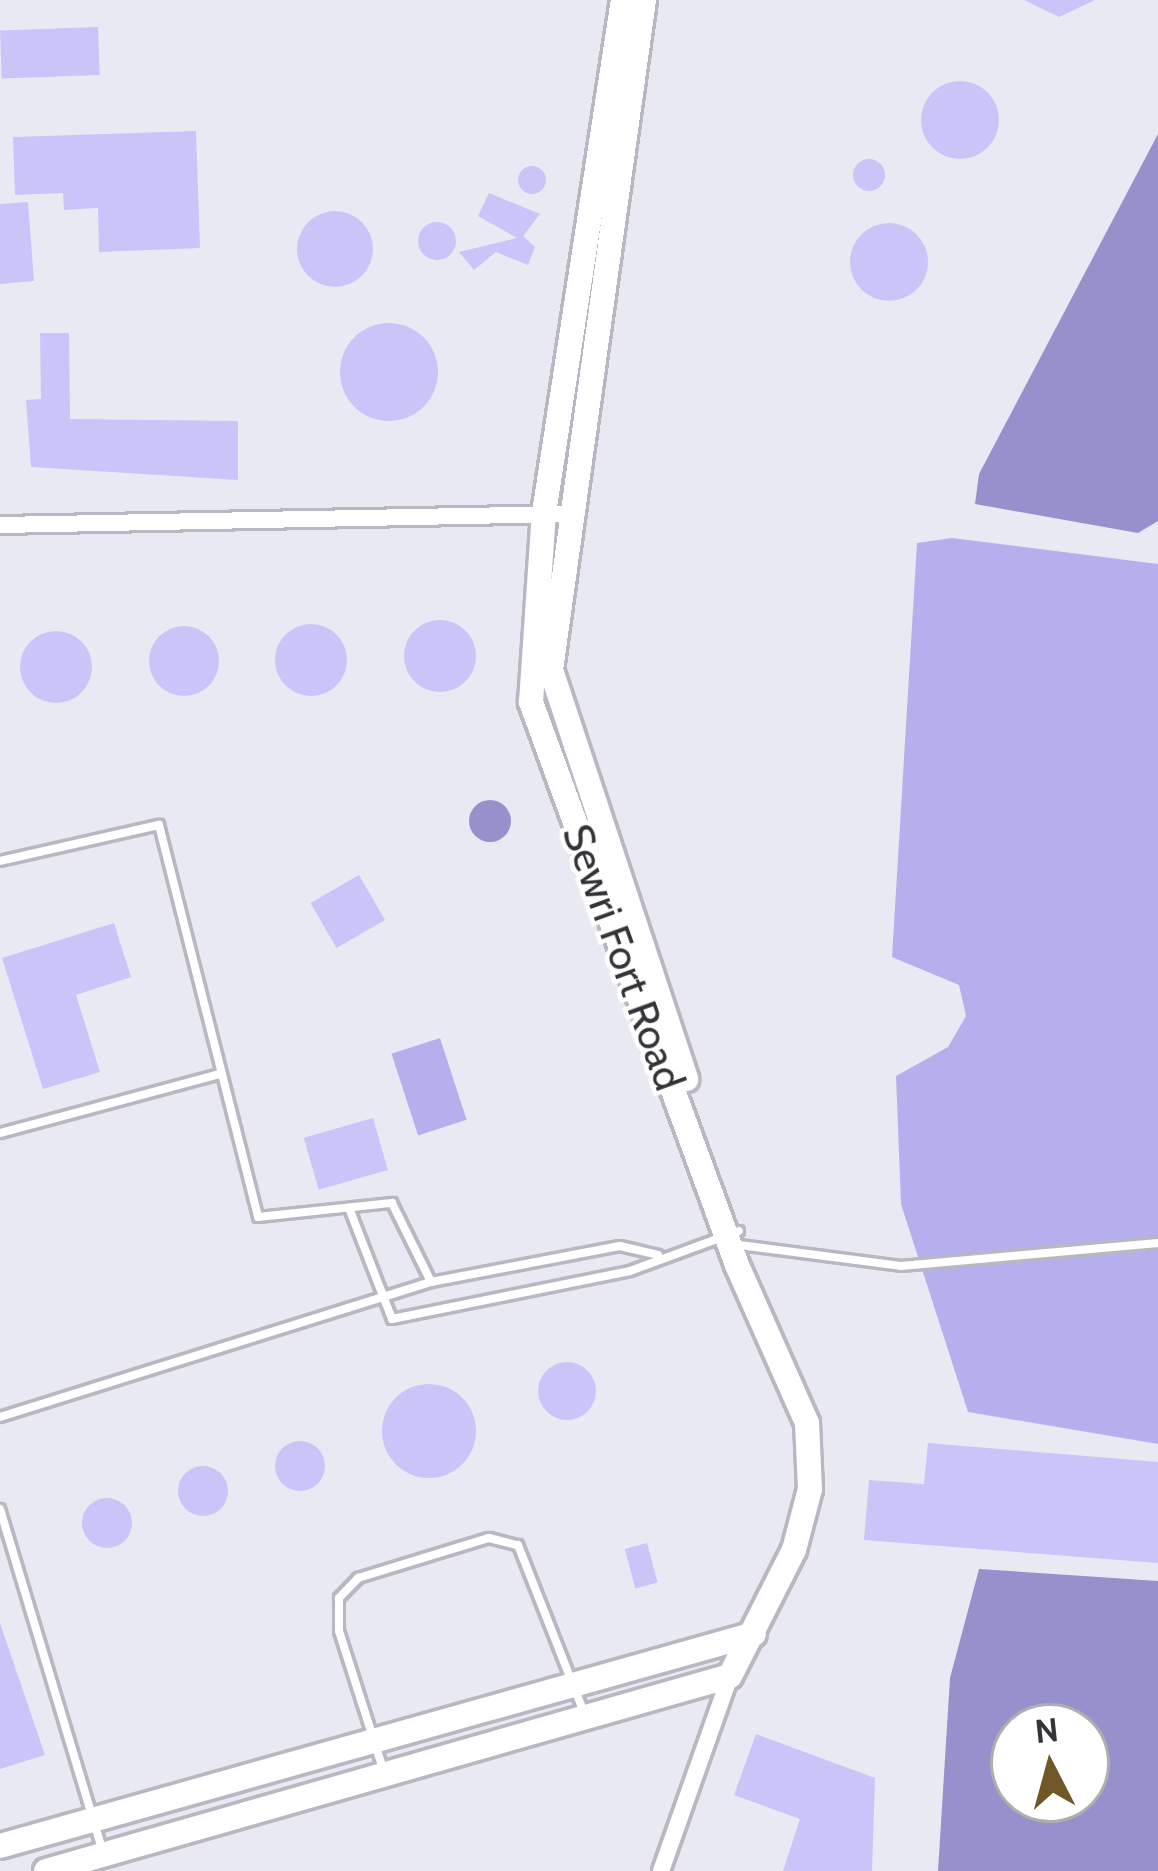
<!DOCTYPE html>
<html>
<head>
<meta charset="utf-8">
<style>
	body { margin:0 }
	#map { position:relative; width:1158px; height:1871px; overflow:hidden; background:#e9e9f3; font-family:Cabin,sans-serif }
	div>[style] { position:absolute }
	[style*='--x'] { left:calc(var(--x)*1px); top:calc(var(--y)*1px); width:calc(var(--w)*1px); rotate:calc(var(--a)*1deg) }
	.green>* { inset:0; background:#b5b0ed; transform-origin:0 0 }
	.water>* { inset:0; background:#9690cc }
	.round { border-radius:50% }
	.building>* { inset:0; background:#c9c5f8; transform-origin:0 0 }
	.roads { filter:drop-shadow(3px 0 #b8b7c2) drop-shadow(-3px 0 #b8b7c2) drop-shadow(0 3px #b8b7c2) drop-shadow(0 -3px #b8b7c2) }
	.lane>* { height:8px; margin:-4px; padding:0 4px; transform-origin:4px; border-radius:4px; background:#fff }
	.street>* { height:16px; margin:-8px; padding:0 8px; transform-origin:8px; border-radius:8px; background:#fff }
	.secondary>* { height:24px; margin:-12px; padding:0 12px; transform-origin:12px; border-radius:12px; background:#fff }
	span { translate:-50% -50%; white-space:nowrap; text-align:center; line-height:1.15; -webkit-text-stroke:9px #fff; paint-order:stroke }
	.street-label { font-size:42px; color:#343438 }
	.north { position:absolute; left:990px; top:1703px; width:120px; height:120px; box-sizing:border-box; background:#fff; border:3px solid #aeaeaf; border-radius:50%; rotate:354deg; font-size:33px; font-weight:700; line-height:48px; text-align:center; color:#343438 }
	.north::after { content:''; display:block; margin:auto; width:42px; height:54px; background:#705728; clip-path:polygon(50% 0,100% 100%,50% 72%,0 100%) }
</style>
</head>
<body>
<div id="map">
	<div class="green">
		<i style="clip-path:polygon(952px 538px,1158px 564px,1158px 1444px,968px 1412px,901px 1204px,896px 1076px,948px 1047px,966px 1016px,959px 985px,892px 957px,917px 543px)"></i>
		<i style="left:440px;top:1038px;width:86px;height:51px;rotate:72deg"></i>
	</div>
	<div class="water">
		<i style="clip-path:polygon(1158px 134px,1158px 521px,1138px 533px,975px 504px,979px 474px)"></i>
		<i class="round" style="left:469px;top:800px;width:42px;height:42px"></i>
		<i style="clip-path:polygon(evenodd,979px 1569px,1158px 1581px,1158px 1871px,938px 1871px,950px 1678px,979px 1569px,1014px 1727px,1086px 1727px,1086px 1799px,1014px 1799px,1014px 1727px)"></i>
	</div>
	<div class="building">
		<i style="clip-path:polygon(1024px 0,1095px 0,1059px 17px)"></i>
		<i style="left:98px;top:27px;width:48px;height:98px;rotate:88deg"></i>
		<i class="round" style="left:921px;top:81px;width:78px;height:78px"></i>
		<i style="clip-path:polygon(196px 131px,200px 248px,99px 252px,98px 208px,64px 210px,63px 193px,15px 195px,13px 137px)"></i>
		<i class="round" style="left:853px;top:159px;width:32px;height:32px"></i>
		<i class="round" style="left:518px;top:166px;width:28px;height:28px"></i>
		<i style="clip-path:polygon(489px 193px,540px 214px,523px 236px,535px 247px,528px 265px,496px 252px,474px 270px,459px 252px,517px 238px,478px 216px)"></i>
		<i style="clip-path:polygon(28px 202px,34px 281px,0 284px,0 204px)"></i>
		<i class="round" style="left:297px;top:211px;width:76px;height:76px"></i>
		<i class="round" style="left:418px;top:222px;width:38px;height:38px"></i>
		<i class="round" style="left:850px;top:223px;width:78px;height:78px"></i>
		<i class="round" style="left:340px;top:323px;width:98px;height:98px"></i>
		<i style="clip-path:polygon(40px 333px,69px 333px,70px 419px,238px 421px,238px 480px,31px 467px,26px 400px,41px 399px)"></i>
		<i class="round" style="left:404px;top:620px;width:72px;height:72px"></i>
		<i class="round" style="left:275px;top:624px;width:72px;height:72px"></i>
		<i class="round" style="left:149px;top:626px;width:70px;height:70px"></i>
		<i class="round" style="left:20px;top:631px;width:72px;height:72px"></i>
		<i style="left:359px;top:875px;width:52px;height:56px;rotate:60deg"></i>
		<i style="clip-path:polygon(114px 923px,131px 977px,76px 995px,100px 1072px,43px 1089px,2px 958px)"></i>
		<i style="left:373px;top:1118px;width:54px;height:72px;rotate:74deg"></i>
		<i class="round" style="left:538px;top:1362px;width:58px;height:58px"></i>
		<i class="round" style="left:382px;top:1384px;width:94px;height:94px"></i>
		<i class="round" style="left:275px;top:1441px;width:50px;height:50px"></i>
		<i style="clip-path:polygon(928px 1443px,1158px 1462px,1158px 1563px,864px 1540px,869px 1480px,924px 1484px)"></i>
		<i class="round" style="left:178px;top:1466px;width:50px;height:50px"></i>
		<i class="round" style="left:82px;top:1498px;width:50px;height:50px"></i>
		<i style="left:647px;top:1543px;width:41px;height:23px;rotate:75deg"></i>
		<i style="clip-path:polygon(0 1623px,45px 1755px,0 1769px)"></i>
		<i style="clip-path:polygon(756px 1734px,875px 1778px,872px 1871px,783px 1871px,800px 1819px,734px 1795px)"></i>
	</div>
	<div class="roads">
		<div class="lane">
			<i style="--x:0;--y:861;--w:163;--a:-12.8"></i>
			<i style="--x:159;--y:825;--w:404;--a:75.8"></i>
			<i style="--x:258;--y:1217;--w:135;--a:-6"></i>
			<i style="--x:392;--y:1203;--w:88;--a:63.7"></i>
			<i style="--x:431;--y:1282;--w:192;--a:-10.8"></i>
			<i style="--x:620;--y:1246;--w:39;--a:13"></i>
			<i style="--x:0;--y:1133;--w:225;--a:-15"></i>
			<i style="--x:349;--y:1208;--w:119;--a:68.8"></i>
			<i style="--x:392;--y:1319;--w:243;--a:-11.4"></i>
			<i style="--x:630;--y:1271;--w:116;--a:-20.2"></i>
			<i style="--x:732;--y:1244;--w:170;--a:7.4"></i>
			<i style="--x:901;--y:1266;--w:258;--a:-5.1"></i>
			<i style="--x:0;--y:1417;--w:452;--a:-17.4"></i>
			<i style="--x:0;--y:1509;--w:358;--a:73.3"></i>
			<i style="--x:384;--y:1772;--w:148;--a:-107.7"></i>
			<i style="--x:339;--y:1631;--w:33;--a:-90"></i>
			<i style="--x:339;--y:1598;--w:28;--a:-46"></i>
			<i style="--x:358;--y:1578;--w:137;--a:-17"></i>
			<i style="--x:489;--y:1538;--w:30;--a:14"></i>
			<i style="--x:518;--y:1545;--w:177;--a:68.5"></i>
		</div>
		<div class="street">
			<i style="--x:0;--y:525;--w:569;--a:-1.11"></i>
			<i style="--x:661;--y:1871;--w:207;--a:-70.5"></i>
		</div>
		<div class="secondary">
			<i style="--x:644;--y:0;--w:676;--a:97.9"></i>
			<i style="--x:551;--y:670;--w:431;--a:71.7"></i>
			<i style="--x:0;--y:1846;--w:783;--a:-15.7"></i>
			<i style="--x:46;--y:1871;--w:711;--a:-15.91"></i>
			<i style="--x:730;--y:1676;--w:141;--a:-63.1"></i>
			<i style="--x:794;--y:1550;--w:63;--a:-75.3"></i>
			<i style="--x:810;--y:1489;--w:66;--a:-92.6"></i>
			<i style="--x:807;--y:1423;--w:173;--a:-113.9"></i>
			<i style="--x:737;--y:1265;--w:600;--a:-110.1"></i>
			<i style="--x:531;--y:702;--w:189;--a:-86.1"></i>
			<i style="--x:544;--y:513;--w:519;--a:-81.25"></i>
		</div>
	</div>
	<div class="street-label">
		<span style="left:624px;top:957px;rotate:70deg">Sewri Fort Road</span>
	</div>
	<div class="north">N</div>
</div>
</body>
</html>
